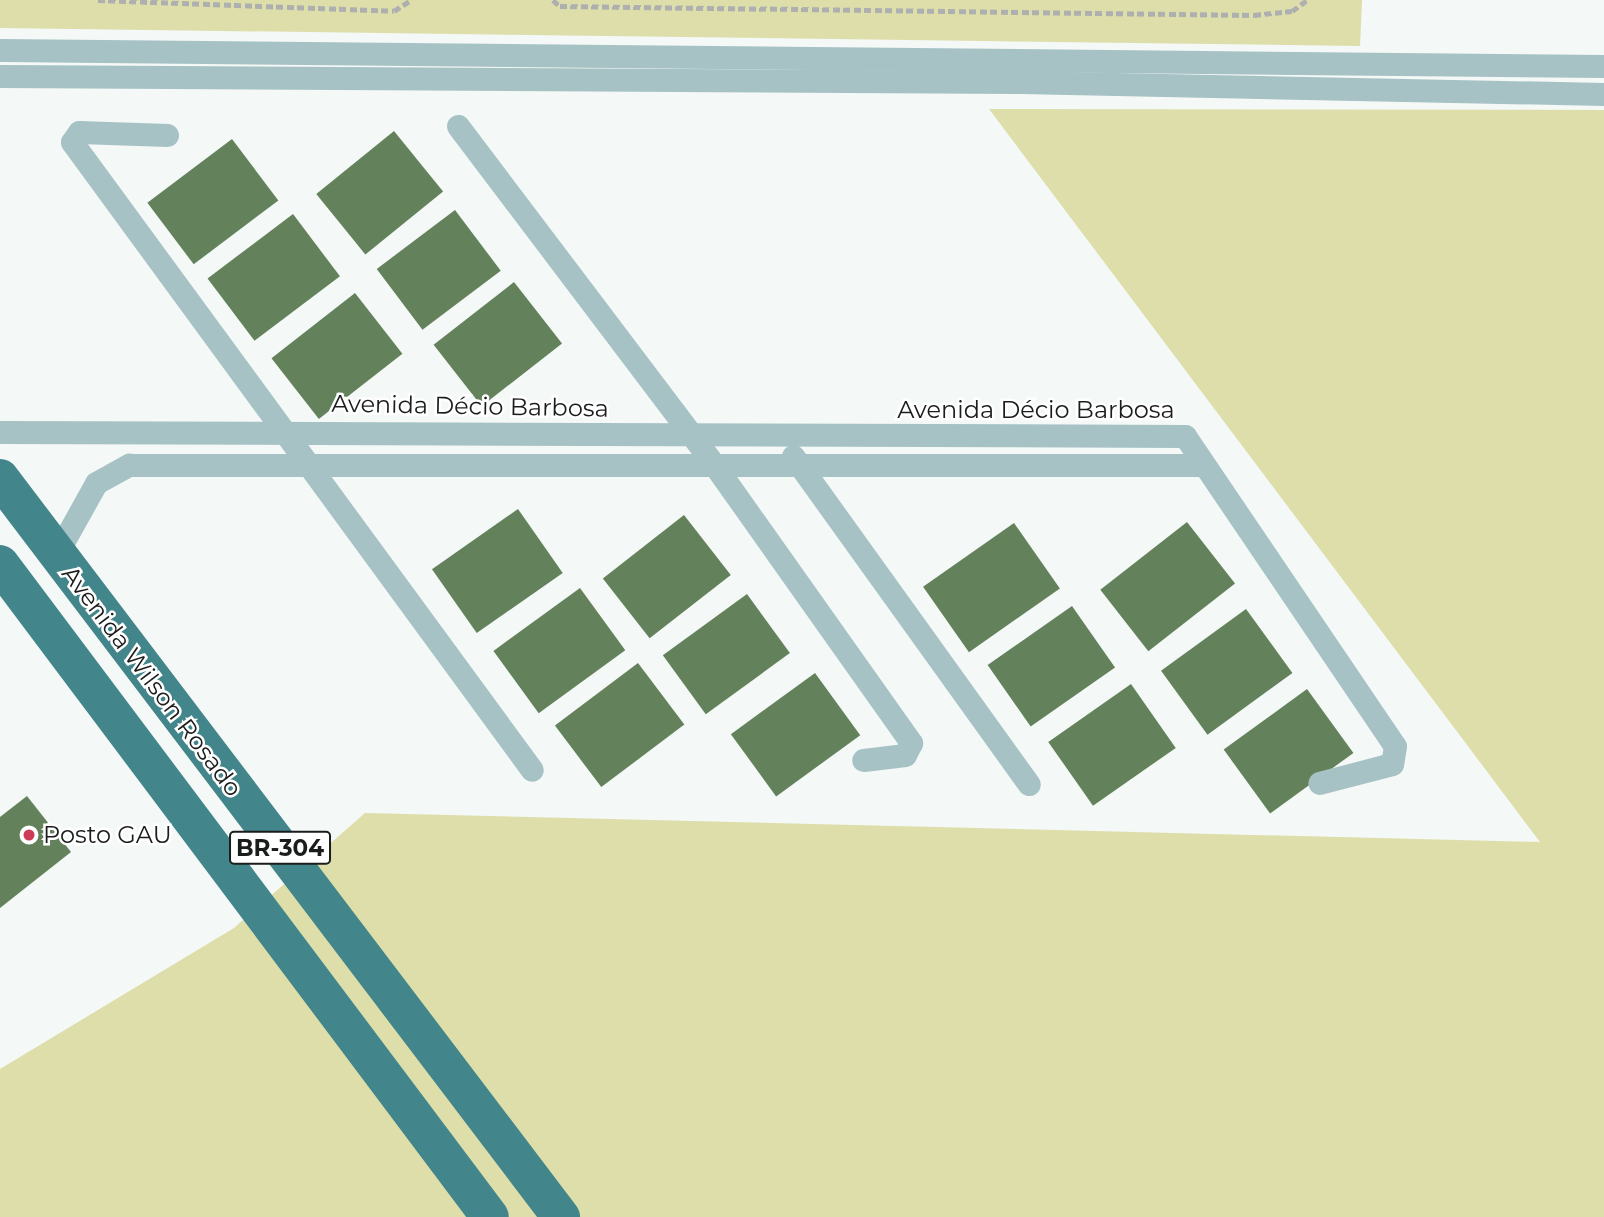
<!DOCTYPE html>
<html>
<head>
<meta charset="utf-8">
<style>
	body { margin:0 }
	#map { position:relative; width:1604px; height:1217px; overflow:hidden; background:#f4f8f6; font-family:Montserrat,sans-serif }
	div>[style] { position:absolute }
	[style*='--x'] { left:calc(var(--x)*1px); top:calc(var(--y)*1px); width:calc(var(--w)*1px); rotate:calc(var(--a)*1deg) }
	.green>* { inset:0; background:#dddeaa }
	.building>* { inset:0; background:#63825c; transform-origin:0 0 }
	.path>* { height:4.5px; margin-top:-2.25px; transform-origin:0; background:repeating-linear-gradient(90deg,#adb0af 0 7px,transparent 0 10.5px) }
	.street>* { height:23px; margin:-11.5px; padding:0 11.5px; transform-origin:11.5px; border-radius:11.5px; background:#a6c2c4 }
	.highway>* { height:38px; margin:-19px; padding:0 19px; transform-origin:19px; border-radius:19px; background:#42858a }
	.dots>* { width:19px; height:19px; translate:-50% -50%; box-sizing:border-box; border:4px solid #fff; border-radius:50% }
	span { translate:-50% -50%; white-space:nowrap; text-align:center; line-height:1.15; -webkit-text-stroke:5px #fff; paint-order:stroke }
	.shield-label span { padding:2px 5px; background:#fff; border:2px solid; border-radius:5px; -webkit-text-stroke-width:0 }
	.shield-label { font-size:23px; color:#1b1c1c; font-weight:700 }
	.street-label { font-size:24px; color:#1b1c1c }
	.poi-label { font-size:24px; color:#1b1c1c }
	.left { translate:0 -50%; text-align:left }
</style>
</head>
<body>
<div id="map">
	<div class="green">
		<i style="clip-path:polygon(0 0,1362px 0,1360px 46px,0 28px)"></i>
		<i style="clip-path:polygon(989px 109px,1604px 110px,1604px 1217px,0 1217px,0 1069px,234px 928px,365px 813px,1540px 842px)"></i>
	</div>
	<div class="building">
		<i style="left:394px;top:131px;width:78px;height:100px;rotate:51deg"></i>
		<i style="left:232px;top:139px;width:77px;height:106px;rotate:53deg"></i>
		<i style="left:455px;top:210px;width:76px;height:98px;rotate:53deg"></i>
		<i style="left:293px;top:214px;width:78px;height:107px;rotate:53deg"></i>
		<i style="left:514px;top:282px;width:78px;height:102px;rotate:52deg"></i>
		<i style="left:355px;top:293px;width:77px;height:106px;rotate:52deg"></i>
		<i style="left:518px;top:509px;width:78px;height:105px;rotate:55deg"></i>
		<i style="left:684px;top:515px;width:76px;height:103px;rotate:52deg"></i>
		<i style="left:1187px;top:522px;width:78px;height:110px;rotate:52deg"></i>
		<i style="left:1014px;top:523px;width:80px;height:111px;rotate:55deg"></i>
		<i style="left:580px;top:588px;width:77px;height:107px;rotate:54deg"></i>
		<i style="left:747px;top:594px;width:73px;height:104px;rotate:54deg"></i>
		<i style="left:1072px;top:606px;width:75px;height:103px;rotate:55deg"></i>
		<i style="left:1246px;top:609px;width:79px;height:105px;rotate:54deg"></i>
		<i style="left:638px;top:663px;width:77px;height:104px;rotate:53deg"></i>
		<i style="left:815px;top:673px;width:77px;height:104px;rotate:54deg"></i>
		<i style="left:1131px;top:684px;width:78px;height:101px;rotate:55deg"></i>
		<i style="left:1307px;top:689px;width:79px;height:103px;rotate:54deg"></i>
		<i style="clip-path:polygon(27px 796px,71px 852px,0 908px,0 817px)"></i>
	</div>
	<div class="path">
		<i style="--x:98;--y:0;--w:296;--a:2.1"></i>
		<i style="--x:394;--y:11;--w:20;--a:-33"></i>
		<i style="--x:553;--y:0;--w:9;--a:41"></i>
		<i style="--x:560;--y:6;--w:694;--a:0.74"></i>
		<i style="--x:1254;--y:15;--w:38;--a:-6"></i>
		<i style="--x:1292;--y:11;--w:19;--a:-36"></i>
	</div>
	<div class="street">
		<i style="--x:0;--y:50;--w:1604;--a:0.57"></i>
		<i style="--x:0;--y:76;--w:1020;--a:0.34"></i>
		<i style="--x:1020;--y:82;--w:584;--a:1.18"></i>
		<i style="--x:458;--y:126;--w:423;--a:52.9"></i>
		<i style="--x:713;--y:463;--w:343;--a:54.7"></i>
		<i style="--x:911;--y:743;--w:13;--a:117"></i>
		<i style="--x:905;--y:755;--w:42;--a:173.2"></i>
		<i style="--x:167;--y:135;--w:88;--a:-178"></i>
		<i style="--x:79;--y:132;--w:12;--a:125"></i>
		<i style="--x:72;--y:142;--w:778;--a:53.78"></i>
		<i style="--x:0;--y:432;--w:1185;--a:0.19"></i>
		<i style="--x:1185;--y:436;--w:374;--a:55.9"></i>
		<i style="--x:1395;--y:746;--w:18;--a:99"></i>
		<i style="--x:1392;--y:764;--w:75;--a:165.4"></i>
		<i style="--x:793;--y:456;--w:404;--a:54.3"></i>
		<i style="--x:56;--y:555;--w:82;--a:-60.9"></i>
		<i style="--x:96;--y:483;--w:38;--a:-29"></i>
		<i style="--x:129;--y:465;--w:1069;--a:0"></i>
	</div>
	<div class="highway">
		<i style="--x:0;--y:478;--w:928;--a:52.8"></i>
		<i style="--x:0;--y:564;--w:816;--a:53.12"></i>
	</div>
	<div class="dots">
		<i style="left:29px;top:835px;background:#cd3c56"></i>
	</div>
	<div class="shield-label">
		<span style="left:280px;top:848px">BR-304</span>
	</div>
	<div class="street-label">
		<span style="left:470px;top:406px;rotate:1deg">Avenida Décio Barbosa</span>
		<span style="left:1036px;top:410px">Avenida Décio Barbosa</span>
		<span style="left:152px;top:681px;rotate:53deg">Avenida Wilson Rosado</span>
	</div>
	<div class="poi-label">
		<span class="left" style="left:43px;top:835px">Posto GAU</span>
	</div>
</div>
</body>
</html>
